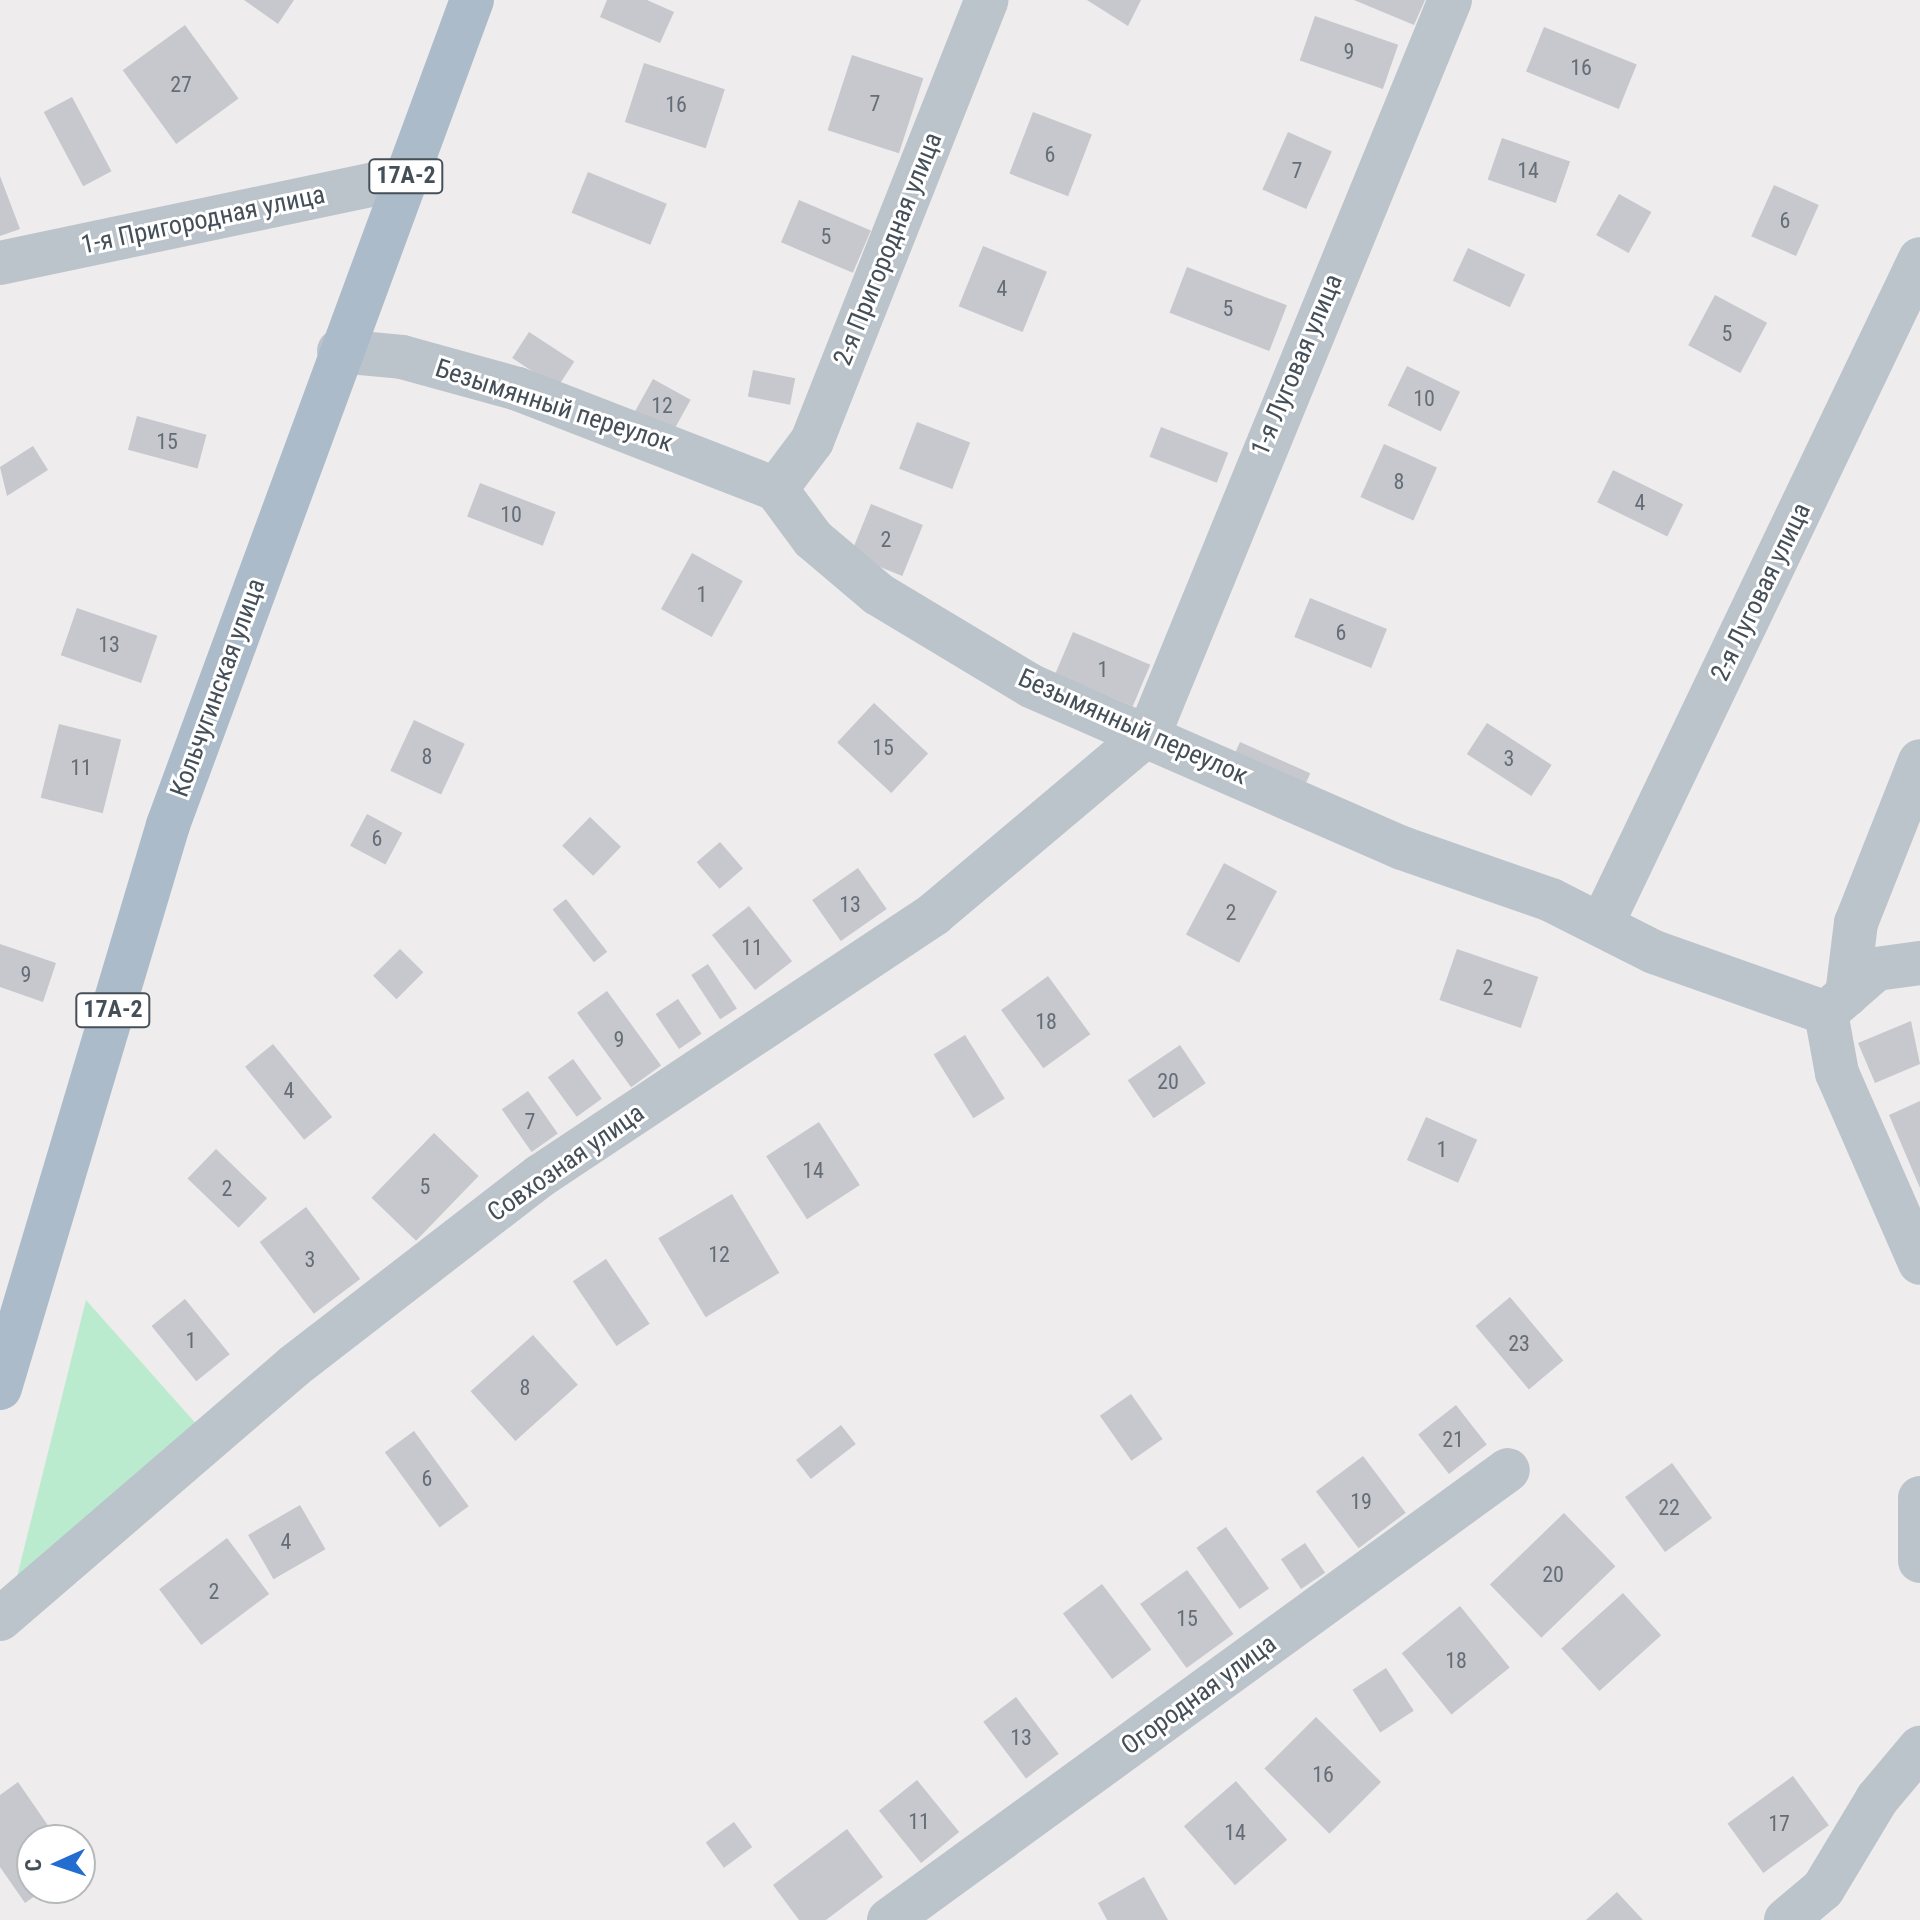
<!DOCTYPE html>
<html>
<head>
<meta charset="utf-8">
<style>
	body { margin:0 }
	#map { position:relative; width:1920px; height:1920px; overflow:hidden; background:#eeecec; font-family:"Roboto Condensed",sans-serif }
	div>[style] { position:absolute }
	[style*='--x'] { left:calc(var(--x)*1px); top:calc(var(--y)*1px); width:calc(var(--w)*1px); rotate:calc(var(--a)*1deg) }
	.green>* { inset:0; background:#bbebce }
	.building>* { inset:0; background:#c6c8ce; transform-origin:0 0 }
	.minor>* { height:44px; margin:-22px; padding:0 22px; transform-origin:22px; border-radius:22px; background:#bbc3cb }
	.major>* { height:44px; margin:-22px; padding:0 22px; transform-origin:22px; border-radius:22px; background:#acbbca }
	span { translate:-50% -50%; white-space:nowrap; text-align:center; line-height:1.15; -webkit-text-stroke:6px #fff; paint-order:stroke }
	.number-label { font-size:22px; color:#656d76 }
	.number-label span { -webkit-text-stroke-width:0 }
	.shield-label span { padding:2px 6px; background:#fff; border:2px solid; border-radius:6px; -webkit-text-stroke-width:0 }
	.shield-label { font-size:24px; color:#454f58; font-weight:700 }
	.street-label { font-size:26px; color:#454f58 }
	.north { position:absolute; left:16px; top:1824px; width:80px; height:80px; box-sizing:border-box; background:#fff; border:2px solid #b5b9bc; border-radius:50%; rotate:267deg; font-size:22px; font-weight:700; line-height:32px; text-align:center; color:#454f58 }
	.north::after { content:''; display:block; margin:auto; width:28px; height:36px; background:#236dd1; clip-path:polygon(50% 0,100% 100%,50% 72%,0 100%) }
</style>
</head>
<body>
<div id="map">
	<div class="green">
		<i style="clip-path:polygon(86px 1300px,199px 1427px,14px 1589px)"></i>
	</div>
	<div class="building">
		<i style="clip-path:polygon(244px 0,294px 0,278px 24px)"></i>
		<i style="clip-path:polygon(607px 0,647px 0,674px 12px,660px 43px,600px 17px)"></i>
		<i style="clip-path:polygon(1087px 0,1141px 0,1128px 26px)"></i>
		<i style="clip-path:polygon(1354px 0,1425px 0,1414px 25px)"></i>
		<i style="left:1315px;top:16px;width:88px;height:47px;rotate:19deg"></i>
		<i style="left:185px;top:25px;width:91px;height:77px;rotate:54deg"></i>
		<i style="left:1544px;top:27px;width:100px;height:48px;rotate:22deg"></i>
		<i style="left:852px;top:55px;width:75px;height:79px;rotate:18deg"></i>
		<i style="left:644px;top:63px;width:85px;height:62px;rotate:18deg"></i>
		<i style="left:72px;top:97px;width:84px;height:32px;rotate:62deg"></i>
		<i style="left:1033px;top:112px;width:63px;height:66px;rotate:21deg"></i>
		<i style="left:1288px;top:132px;width:48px;height:63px;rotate:24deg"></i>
		<i style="left:1502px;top:138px;width:72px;height:44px;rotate:19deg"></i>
		<i style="left:588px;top:172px;width:85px;height:44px;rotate:22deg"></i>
		<i style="clip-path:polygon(0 176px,20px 229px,0 236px)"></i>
		<i style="left:1774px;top:185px;width:49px;height:56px;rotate:24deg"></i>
		<i style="left:1619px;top:194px;width:37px;height:47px;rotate:29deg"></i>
		<i style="left:799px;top:200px;width:78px;height:46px;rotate:23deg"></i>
		<i style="left:983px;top:246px;width:69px;height:65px;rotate:22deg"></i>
		<i style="left:1468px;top:248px;width:63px;height:36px;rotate:25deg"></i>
		<i style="left:1187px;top:267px;width:107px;height:49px;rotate:21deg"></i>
		<i style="left:1715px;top:295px;width:59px;height:57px;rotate:28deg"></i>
		<i style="left:529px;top:332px;width:54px;height:31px;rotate:33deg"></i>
		<i style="left:1407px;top:366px;width:59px;height:44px;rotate:26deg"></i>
		<i style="left:753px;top:370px;width:43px;height:27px;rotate:11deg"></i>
		<i style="left:653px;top:379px;width:43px;height:39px;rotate:29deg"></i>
		<i style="left:137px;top:416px;width:72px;height:35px;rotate:15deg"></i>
		<i style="left:917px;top:422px;width:57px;height:50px;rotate:21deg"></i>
		<i style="left:1161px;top:427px;width:72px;height:32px;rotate:21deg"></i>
		<i style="left:1384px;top:444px;width:58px;height:58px;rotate:24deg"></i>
		<i style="clip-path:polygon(33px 446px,48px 470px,7px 496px,0 467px)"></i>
		<i style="left:1613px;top:470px;width:78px;height:36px;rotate:26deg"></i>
		<i style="left:480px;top:483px;width:81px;height:36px;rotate:21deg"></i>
		<i style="left:871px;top:504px;width:56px;height:55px;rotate:22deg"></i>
		<i style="left:692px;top:553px;width:58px;height:64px;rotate:29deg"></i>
		<i style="left:1310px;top:598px;width:83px;height:42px;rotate:22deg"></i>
		<i style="left:77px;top:608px;width:85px;height:50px;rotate:19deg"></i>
		<i style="left:1073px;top:632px;width:84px;height:45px;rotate:23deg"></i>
		<i style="left:874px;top:703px;width:74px;height:54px;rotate:43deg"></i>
		<i style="left:414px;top:720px;width:56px;height:56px;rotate:25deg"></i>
		<i style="left:1487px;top:723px;width:77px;height:37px;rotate:33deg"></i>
		<i style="left:59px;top:724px;width:64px;height:76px;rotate:14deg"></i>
		<i style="left:1240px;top:742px;width:77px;height:21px;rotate:24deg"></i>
		<i style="left:367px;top:814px;width:40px;height:36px;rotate:28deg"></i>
		<i style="left:590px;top:817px;width:43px;height:40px;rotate:44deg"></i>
		<i style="left:720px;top:842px;width:35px;height:31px;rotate:49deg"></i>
		<i style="left:1224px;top:863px;width:60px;height:81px;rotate:28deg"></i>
		<i style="left:858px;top:868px;width:50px;height:56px;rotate:55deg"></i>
		<i style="left:566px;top:899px;width:67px;height:17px;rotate:52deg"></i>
		<i style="left:749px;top:906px;width:70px;height:47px;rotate:52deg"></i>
		<i style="clip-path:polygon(0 944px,56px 963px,43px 1002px,0 987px)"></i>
		<i style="left:400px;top:949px;width:33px;height:38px;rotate:45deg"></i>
		<i style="left:1457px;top:949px;width:86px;height:54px;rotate:19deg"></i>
		<i style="left:708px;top:964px;width:53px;height:20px;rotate:57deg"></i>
		<i style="left:1048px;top:976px;width:72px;height:58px;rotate:54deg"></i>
		<i style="left:607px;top:991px;width:92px;height:37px;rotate:54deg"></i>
		<i style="left:678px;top:999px;width:42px;height:27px;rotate:56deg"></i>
		<i style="clip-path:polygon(1911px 1021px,1920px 1064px,1875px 1083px,1858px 1043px)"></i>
		<i style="left:965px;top:1035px;width:75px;height:37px;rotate:58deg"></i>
		<i style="left:273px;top:1044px;width:94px;height:36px;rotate:51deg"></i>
		<i style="left:1180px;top:1045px;width:46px;height:63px;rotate:56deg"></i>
		<i style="left:573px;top:1059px;width:49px;height:31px;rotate:54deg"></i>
		<i style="left:528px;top:1091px;width:52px;height:32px;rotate:55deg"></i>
		<i style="clip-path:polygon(1920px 1101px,1920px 1188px,1889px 1115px)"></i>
		<i style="left:1426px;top:1117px;width:56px;height:47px;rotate:24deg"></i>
		<i style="left:819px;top:1122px;width:75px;height:63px;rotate:57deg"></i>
		<i style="left:434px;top:1133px;width:62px;height:90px;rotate:44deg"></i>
		<i style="left:216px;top:1149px;width:71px;height:41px;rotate:44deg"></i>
		<i style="left:732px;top:1194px;width:92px;height:86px;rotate:59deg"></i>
		<i style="left:306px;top:1207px;width:90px;height:58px;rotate:53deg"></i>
		<i style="left:606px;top:1259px;width:78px;height:40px;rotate:56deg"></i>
		<i style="left:1510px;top:1297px;width:83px;height:45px;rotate:50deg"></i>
		<i style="left:185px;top:1299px;width:71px;height:43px;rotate:51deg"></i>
		<i style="left:533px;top:1335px;width:67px;height:84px;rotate:48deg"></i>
		<i style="left:1131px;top:1394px;width:55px;height:38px;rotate:55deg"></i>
		<i style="left:1456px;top:1405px;width:50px;height:48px;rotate:52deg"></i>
		<i style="left:841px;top:1425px;width:24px;height:57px;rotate:52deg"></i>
		<i style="left:414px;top:1431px;width:93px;height:36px;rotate:54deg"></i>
		<i style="left:1363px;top:1456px;width:71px;height:59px;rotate:53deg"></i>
		<i style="left:1672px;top:1463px;width:68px;height:58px;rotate:54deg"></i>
		<i style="left:300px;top:1505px;width:51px;height:60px;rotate:60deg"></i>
		<i style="left:1564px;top:1513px;width:74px;height:103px;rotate:46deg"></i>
		<i style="left:1226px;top:1527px;width:75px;height:36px;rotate:55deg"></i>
		<i style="left:227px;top:1538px;width:70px;height:85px;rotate:53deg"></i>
		<i style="left:1305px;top:1543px;width:36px;height:29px;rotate:56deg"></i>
		<i style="left:1187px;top:1570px;width:79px;height:58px;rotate:54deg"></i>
		<i style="left:1102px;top:1584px;width:82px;height:49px;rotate:53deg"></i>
		<i style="left:1623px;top:1593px;width:57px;height:83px;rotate:48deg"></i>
		<i style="left:1460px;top:1606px;width:79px;height:75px;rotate:51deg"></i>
		<i style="left:1386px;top:1668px;width:51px;height:40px;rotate:57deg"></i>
		<i style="left:1016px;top:1697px;width:71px;height:41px;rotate:53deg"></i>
		<i style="left:1316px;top:1717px;width:92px;height:73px;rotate:45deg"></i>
		<i style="left:1793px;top:1776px;width:61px;height:81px;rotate:54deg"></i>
		<i style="left:917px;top:1780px;width:67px;height:49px;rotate:51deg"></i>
		<i style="left:1236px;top:1781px;width:78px;height:69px;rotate:49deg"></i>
		<i style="clip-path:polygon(18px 1782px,58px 1840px,32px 1840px,32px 1888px,46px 1888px,25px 1903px,0 1867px,0 1795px)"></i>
		<i style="left:734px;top:1822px;width:31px;height:35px;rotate:54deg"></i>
		<i style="clip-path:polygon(847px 1829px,883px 1877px,826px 1920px,799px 1920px,773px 1885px)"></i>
		<i style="clip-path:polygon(1144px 1877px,1168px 1920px,1107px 1920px,1098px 1903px)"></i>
		<i style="clip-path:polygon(1617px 1892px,1643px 1920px,1586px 1920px)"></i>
	</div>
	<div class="minor">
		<i style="--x:0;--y:263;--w:414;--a:-11.9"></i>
		<i style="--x:339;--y:351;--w:63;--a:5.4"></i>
		<i style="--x:402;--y:357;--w:120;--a:15.4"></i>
		<i style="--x:518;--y:389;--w:277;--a:21.2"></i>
		<i style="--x:776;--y:489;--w:62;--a:53.5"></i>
		<i style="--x:813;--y:539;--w:85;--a:40.2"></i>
		<i style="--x:878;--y:594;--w:179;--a:31"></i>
		<i style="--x:1031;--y:686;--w:405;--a:23.6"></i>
		<i style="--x:1402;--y:848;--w:158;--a:19.2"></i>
		<i style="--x:1551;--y:900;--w:115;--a:26.8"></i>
		<i style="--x:1654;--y:952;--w:182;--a:19.5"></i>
		<i style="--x:776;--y:489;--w:60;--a:-53.1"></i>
		<i style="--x:812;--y:441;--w:474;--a:-68.4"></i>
		<i style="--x:1602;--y:924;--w:737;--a:-64.44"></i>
		<i style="--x:1847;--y:995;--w:73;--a:-82.9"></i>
		<i style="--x:1856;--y:923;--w:174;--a:-68.4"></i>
		<i style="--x:1836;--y:1004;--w:53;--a:-41.2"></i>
		<i style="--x:1876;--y:969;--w:44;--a:-7.8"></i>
		<i style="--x:1826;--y:1013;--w:61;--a:79.6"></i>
		<i style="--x:1837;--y:1073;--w:207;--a:66.4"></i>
		<i style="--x:1920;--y:1498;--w:63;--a:90"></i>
		<i style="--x:0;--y:1619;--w:388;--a:-40.7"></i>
		<i style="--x:294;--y:1366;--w:311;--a:-37.7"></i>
		<i style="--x:540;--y:1176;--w:473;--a:-33.6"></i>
		<i style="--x:934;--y:914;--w:282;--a:-40.1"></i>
		<i style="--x:1150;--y:732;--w:791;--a:-67.71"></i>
		<i style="--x:889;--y:1920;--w:765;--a:-36.02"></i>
		<i style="--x:1786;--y:1920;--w:48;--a:-40"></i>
		<i style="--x:1823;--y:1889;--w:105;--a:-59"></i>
		<i style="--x:1877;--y:1799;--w:67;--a:-49.9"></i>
	</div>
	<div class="major">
		<i style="--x:0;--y:1388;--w:588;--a:-73.38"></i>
		<i style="--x:168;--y:825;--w:879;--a:-69.77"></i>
	</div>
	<div class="number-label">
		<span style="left:1349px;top:52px">9</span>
		<span style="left:1581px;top:68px">16</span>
		<span style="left:181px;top:85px">27</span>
		<span style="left:875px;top:104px">7</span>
		<span style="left:676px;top:105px">16</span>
		<span style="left:1050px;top:155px">6</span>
		<span style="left:1297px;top:171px">7</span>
		<span style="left:1528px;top:171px">14</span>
		<span style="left:1785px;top:221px">6</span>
		<span style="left:826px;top:237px">5</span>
		<span style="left:1002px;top:289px">4</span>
		<span style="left:1228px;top:309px">5</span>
		<span style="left:1727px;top:334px">5</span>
		<span style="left:1424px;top:399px">10</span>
		<span style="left:662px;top:406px">12</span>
		<span style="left:167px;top:442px">15</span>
		<span style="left:1399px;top:482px">8</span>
		<span style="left:1640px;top:503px">4</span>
		<span style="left:511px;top:515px">10</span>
		<span style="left:886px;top:540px">2</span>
		<span style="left:702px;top:595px">1</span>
		<span style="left:1341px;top:633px">6</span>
		<span style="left:109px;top:645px">13</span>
		<span style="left:1103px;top:670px">1</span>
		<span style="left:883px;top:748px">15</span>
		<span style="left:427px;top:757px">8</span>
		<span style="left:1509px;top:759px">3</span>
		<span style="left:81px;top:768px">11</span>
		<span style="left:377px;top:839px">6</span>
		<span style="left:850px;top:905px">13</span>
		<span style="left:1231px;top:913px">2</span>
		<span style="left:752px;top:948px">11</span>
		<span style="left:26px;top:975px">9</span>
		<span style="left:1488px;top:988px">2</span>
		<span style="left:1046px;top:1022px">18</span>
		<span style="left:619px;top:1040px">9</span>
		<span style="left:1168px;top:1082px">20</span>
		<span style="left:289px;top:1091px">4</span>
		<span style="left:530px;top:1122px">7</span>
		<span style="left:1442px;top:1150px">1</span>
		<span style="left:813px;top:1171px">14</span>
		<span style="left:425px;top:1187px">5</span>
		<span style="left:227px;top:1189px">2</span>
		<span style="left:719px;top:1255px">12</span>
		<span style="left:310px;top:1260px">3</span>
		<span style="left:191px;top:1341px">1</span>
		<span style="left:1519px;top:1344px">23</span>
		<span style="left:525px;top:1388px">8</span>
		<span style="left:1453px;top:1440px">21</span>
		<span style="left:427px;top:1479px">6</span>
		<span style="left:1361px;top:1502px">19</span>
		<span style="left:1669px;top:1508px">22</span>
		<span style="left:286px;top:1542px">4</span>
		<span style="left:1553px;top:1575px">20</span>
		<span style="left:214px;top:1592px">2</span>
		<span style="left:1187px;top:1619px">15</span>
		<span style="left:1456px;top:1661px">18</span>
		<span style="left:1021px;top:1738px">13</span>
		<span style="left:1323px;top:1775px">16</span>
		<span style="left:919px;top:1822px">11</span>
		<span style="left:1779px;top:1824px">17</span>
		<span style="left:1235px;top:1833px">14</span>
	</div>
	<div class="shield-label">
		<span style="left:406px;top:176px">17А-2</span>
		<span style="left:113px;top:1010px">17А-2</span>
	</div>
	<div class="street-label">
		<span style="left:203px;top:220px;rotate:-12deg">1-я Пригородная улица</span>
		<span style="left:888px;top:249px;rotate:-68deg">2-я Пригородная улица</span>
		<span style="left:1297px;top:365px;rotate:-67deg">1-я Луговая улица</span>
		<span style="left:554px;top:406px;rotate:18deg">Безымянный переулок</span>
		<span style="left:1761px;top:592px;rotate:-64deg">2-я Луговая улица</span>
		<span style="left:218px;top:688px;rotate:-70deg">Кольчугинская улица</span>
		<span style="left:1133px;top:727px;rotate:24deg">Безымянный переулок</span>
		<span style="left:566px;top:1163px;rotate:-35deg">Совхозная улица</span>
		<span style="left:1199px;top:1695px;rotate:-36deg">Огородная улица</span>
	</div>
	<div class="north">С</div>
</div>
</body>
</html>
